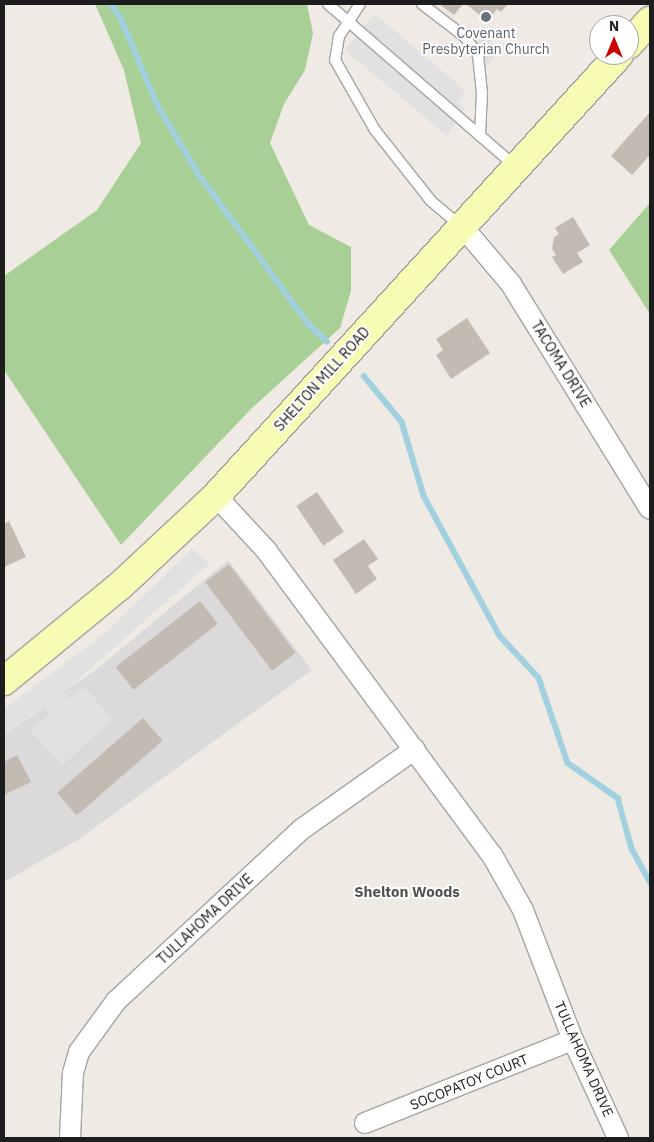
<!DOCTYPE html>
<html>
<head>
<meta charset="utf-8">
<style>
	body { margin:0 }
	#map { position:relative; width:654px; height:1142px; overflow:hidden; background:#efeae3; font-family:"IBM Plex Sans",sans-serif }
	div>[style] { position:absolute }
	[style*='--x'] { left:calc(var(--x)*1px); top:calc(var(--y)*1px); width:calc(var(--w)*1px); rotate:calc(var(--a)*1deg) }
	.residential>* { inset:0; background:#dbdada }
	.forest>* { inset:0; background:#a8cf96 }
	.parking>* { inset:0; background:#e1e1e1 }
	.stream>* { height:5.5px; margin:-2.75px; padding:0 2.75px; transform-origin:2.75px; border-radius:2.75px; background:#a1d1de }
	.building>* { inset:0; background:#c3bab2; transform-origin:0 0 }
	.roads { filter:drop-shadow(1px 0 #a4a4a4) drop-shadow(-1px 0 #a4a4a4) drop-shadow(0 1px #a4a4a4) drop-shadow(0 -1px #a4a4a4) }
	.lane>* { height:10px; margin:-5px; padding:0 5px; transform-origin:5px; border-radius:5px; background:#fff }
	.street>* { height:20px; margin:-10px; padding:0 10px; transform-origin:10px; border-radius:10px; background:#fff }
	.secondary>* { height:28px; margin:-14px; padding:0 14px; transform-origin:14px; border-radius:14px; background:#f8fbb4 }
	.dots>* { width:14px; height:14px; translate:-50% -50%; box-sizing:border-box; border:2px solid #fff; border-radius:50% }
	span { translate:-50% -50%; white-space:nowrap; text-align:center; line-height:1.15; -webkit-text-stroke:4px #fff; paint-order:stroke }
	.worship-label { font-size:14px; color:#5b616d }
	.street-label { font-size:14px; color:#1d1d1d }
	.neighbourhood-label { font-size:15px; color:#505050; font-weight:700 }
	.frame { position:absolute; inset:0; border:5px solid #1d1d1d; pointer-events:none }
	.north { position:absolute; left:589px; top:15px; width:50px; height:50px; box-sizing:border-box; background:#fff; border:1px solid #a5a5a5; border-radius:50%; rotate:0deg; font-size:14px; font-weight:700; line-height:20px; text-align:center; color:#1d1d1d }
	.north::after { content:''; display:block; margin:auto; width:18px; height:22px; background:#ca0003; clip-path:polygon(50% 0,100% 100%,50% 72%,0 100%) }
</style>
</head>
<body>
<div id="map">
	<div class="residential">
		<i style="clip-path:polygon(228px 560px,312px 670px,79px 839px,4px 882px,4px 733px,97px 669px)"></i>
	</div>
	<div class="forest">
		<i style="clip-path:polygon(95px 4px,307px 4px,313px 33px,305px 70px,284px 104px,270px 143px,309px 225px,351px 247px,351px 291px,340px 328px,252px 408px,121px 545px,4px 370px,4px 276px,97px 210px,141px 143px,124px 70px)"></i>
		<i style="clip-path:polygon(650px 203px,650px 314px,609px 250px)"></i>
	</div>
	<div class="parking">
		<i style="clip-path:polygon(375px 14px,466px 91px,459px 102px,465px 109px,447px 136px,345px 50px)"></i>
		<i style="clip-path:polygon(482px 27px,498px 52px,486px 66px,481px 51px,472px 38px)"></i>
		<i style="clip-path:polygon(192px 549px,210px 563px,64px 692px,69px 699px,85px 687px,112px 719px,63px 765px,29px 730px,49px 715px,45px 708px,4px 735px,4px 709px,104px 634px)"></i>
	</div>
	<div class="stream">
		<i style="--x:111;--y:4;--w:17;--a:54"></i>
		<i style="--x:121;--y:18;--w:95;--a:67.2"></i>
		<i style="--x:158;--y:106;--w:78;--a:59.2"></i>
		<i style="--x:198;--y:173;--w:185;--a:53.8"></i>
		<i style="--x:307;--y:322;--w:28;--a:44"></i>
		<i style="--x:364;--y:376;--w:60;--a:50.4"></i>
		<i style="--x:402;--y:422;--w:77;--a:73.4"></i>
		<i style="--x:424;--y:496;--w:159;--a:61.5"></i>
		<i style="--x:500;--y:636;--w:57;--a:47.1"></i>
		<i style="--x:539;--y:678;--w:90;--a:71.2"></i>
		<i style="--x:568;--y:763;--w:61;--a:35"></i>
		<i style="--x:618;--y:798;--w:53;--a:74.6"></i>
		<i style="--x:632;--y:849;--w:38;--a:61"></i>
	</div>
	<div class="building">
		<i style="clip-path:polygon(439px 4px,463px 4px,454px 15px)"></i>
		<i style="clip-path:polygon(466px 4px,508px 4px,501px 12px,497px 9px,487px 21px)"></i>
		<i style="clip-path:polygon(650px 112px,650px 155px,632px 175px,611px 156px)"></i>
		<i style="clip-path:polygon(573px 217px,590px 245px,577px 253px,583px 262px,563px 274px,552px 257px,556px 255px,552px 249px,554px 237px,559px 234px,555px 228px)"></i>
		<i style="clip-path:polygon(467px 318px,490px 353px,451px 379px,436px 355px,443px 350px,436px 339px)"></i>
		<i style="left:317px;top:492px;width:48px;height:25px;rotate:56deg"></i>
		<i style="clip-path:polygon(9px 521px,26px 557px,4px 567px,4px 524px)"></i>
		<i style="clip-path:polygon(364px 539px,378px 559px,368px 566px,377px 579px,356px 594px,333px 560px)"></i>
		<i style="left:229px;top:564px;width:111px;height:30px;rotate:53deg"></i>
		<i style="left:200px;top:601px;width:29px;height:107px;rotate:52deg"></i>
		<i style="left:143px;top:718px;width:30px;height:114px;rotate:49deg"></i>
		<i style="clip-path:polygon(17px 755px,31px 782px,4px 795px,4px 762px)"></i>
	</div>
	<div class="roads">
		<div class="lane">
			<i style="--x:328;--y:4;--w:249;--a:40.9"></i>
			<i style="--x:360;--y:4;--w:38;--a:123"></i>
			<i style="--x:339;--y:36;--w:24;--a:99"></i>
			<i style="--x:335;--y:60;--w:81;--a:60.3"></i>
			<i style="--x:375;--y:130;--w:90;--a:51.7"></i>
			<i style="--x:431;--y:201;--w:39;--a:40"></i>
			<i style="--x:422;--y:4;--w:54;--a:37.5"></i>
			<i style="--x:465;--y:37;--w:22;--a:54"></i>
			<i style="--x:478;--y:55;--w:37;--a:84"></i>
			<i style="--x:482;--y:92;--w:44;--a:92.6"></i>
		</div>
		<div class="street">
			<i style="--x:462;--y:226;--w:76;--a:49.8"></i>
			<i style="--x:511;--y:284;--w:264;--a:58.3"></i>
			<i style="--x:216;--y:496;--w:74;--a:47.2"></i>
			<i style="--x:266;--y:550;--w:380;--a:53.5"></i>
			<i style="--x:492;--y:855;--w:63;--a:60.6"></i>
			<i style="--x:523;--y:910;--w:139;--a:69"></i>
			<i style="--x:573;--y:1040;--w:108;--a:65.3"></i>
			<i style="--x:365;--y:1123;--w:224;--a:-21.8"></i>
			<i style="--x:70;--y:1138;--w:65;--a:-87.4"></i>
			<i style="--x:73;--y:1073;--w:22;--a:-74"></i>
			<i style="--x:79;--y:1052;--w:63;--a:-54"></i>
			<i style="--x:116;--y:1001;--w:253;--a:-42.8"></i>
			<i style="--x:302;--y:829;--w:138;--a:-35.3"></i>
		</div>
		<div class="secondary">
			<i style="--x:629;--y:44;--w:31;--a:-48"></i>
			<i style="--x:4;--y:681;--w:151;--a:-39.4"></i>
			<i style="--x:121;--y:585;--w:130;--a:-43.1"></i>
			<i style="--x:216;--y:496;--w:597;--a:-47.58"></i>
		</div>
	</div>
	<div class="dots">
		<i style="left:486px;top:17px;background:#6b7280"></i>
	</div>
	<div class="worship-label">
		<span style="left:486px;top:41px">Covenant<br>Presbyterian Church</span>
	</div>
	<div class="street-label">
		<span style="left:561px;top:364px;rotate:58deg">TACOMA DRIVE</span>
		<span style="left:322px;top:379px;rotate:-48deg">SHELTON MILL ROAD</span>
		<span style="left:205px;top:919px;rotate:-43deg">TULLAHOMA DRIVE</span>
		<span style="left:584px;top:1059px;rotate:66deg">TULLAHOMA DRIVE</span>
		<span style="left:469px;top:1082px;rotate:-22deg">SOCOPATOY COURT</span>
	</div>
	<div class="neighbourhood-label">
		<span style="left:407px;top:892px">Shelton Woods</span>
	</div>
	<div class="frame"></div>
	<div class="north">N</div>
</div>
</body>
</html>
